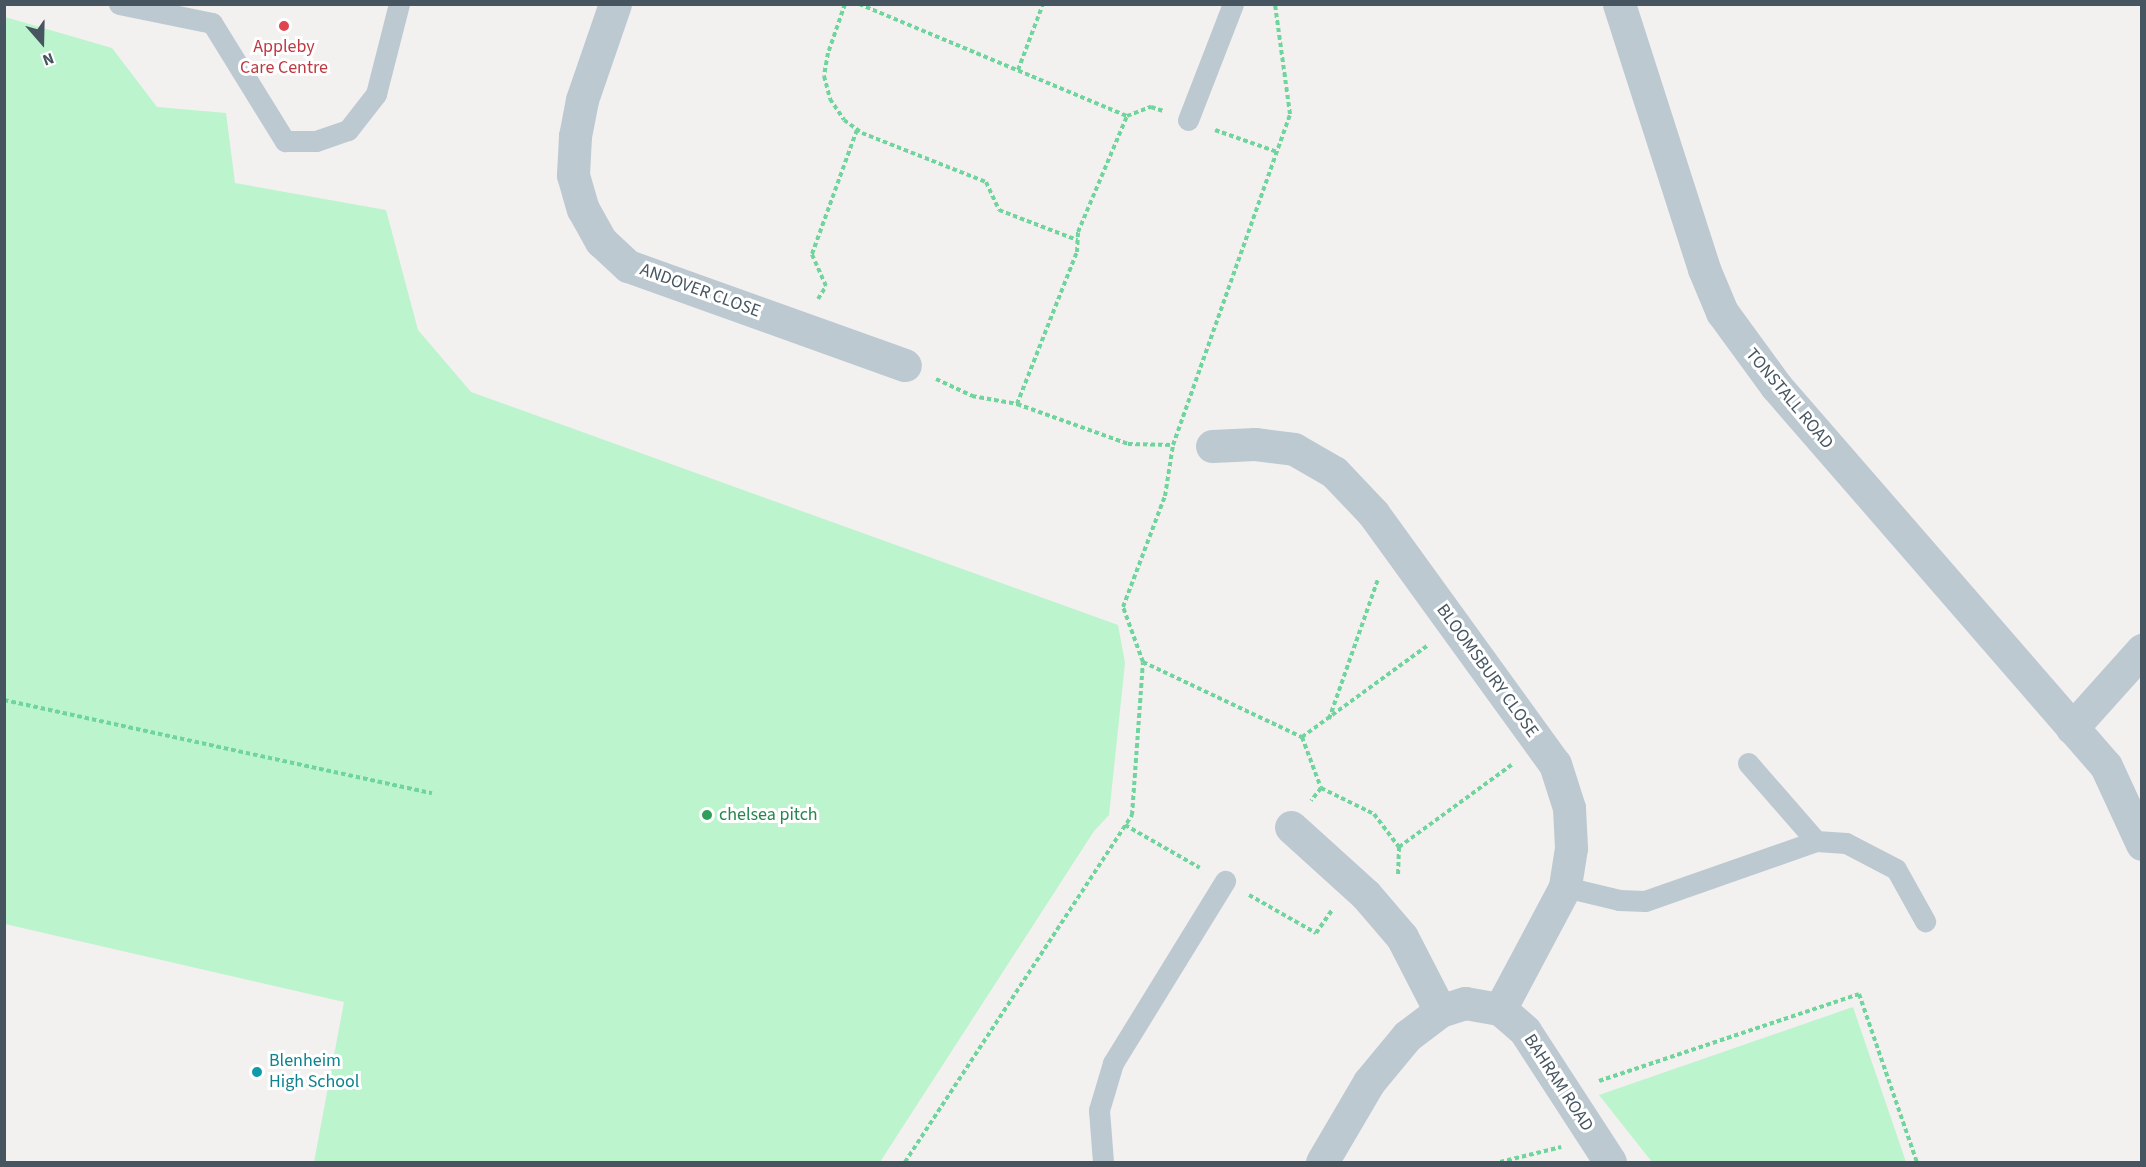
<!DOCTYPE html>
<html>
<head>
<meta charset="utf-8">
<style>
	body { margin:0 }
	#map { position:relative; width:2146px; height:1167px; overflow:hidden; background:#f3f0f0; font-family:"Source Sans 3",sans-serif }
	div>[style] { position:absolute }
	[style*='--x'] { left:calc(var(--x)*1px); top:calc(var(--y)*1px); width:calc(var(--w)*1px); rotate:calc(var(--a)*1deg) }
	.green>* { inset:0; background:#bbf4cd }
	.path>* { height:4px; margin-top:-2px; transform-origin:0; background:repeating-linear-gradient(90deg,#70d59c 0 4.5px,transparent 0 7.5px) }
	.service>* { height:21px; margin:-10.5px; padding:0 10.5px; transform-origin:10.5px; border-radius:10.5px; background:#bcc9d1 }
	.minor>* { height:33px; margin:-16.5px; padding:0 16.5px; transform-origin:16.5px; border-radius:16.5px; background:#bcc9d1 }
	.dots>* { width:16px; height:16px; translate:-50% -50%; box-sizing:border-box; border:3px solid #fff; border-radius:50% }
	span { translate:-50% -50%; white-space:nowrap; text-align:center; line-height:1.15; -webkit-text-stroke:6px #fff; paint-order:stroke }
	.health-label { font-size:18px; color:#be3a42 }
	.street-label { font-size:18px; color:#465560 }
	.leisure-label { font-size:18px; color:#27864d }
	.left { translate:0 -50%; text-align:left }
	.culture-label { font-size:18px; color:#0d838f }
	.frame { position:absolute; inset:0; border:6px solid #465560; pointer-events:none }
	.north { position:absolute; left:12px; top:12px; width:60px; height:60px; -webkit-text-stroke:4px #fff; paint-order:stroke; rotate:160deg; font-size:16px; font-weight:700; line-height:24px; text-align:center; color:#465560 }
	.north::after { content:''; display:block; margin:auto; width:21px; height:27px; background:#465560; clip-path:polygon(50% 0,100% 100%,50% 72%,0 100%) }
</style>
</head>
<body>
<div id="map">
	<div class="green">
		<i style="clip-path:polygon(5px 17px,112px 48px,157px 107px,226px 113px,235px 183px,386px 210px,418px 330px,471px 392px,1118px 625px,1125px 663px,1109px 815px,1094px 831px,880px 1162px,314px 1162px,344px 1002px,5px 924px)"></i>
		<i style="clip-path:polygon(1853px 1007px,1906px 1162px,1652px 1162px,1599px 1095px)"></i>
	</div>
	<div class="path">
		<i style="--x:845;--y:4;--w:52;--a:109.1"></i>
		<i style="--x:828;--y:53;--w:23;--a:100"></i>
		<i style="--x:824;--y:76;--w:24;--a:75"></i>
		<i style="--x:830;--y:99;--w:25;--a:56"></i>
		<i style="--x:844;--y:120;--w:22;--a:36"></i>
		<i style="--x:862;--y:133;--w:133;--a:21.6"></i>
		<i style="--x:986;--y:182;--w:31;--a:65"></i>
		<i style="--x:999;--y:210;--w:84;--a:21"></i>
		<i style="--x:859;--y:4;--w:290;--a:22.7"></i>
		<i style="--x:1127;--y:116;--w:26;--a:-21"></i>
		<i style="--x:1151;--y:107;--w:13;--a:18"></i>
		<i style="--x:1018;--y:70;--w:71;--a:-69.3"></i>
		<i style="--x:1215;--y:130;--w:66;--a:19.5"></i>
		<i style="--x:818;--y:299;--w:15;--a:-58"></i>
		<i style="--x:826;--y:286;--w:35;--a:-114"></i>
		<i style="--x:812;--y:254;--w:132;--a:-70.1"></i>
		<i style="--x:936;--y:379;--w:40;--a:25"></i>
		<i style="--x:972;--y:396;--w:46;--a:10.1"></i>
		<i style="--x:1017;--y:404;--w:118;--a:19.8"></i>
		<i style="--x:1128;--y:444;--w:45;--a:1.3"></i>
		<i style="--x:1017;--y:404;--w:163;--a:-68.5"></i>
		<i style="--x:1077;--y:252;--w:20;--a:-87"></i>
		<i style="--x:1078;--y:232;--w:126;--a:-67.1"></i>
		<i style="--x:1143;--y:662;--w:176;--a:25.3"></i>
		<i style="--x:1302;--y:737;--w:156;--a:-36.1"></i>
		<i style="--x:4;--y:700;--w:438;--a:12.3"></i>
		<i style="--x:1329;--y:719;--w:148;--a:-70.7"></i>
		<i style="--x:1302;--y:737;--w:54;--a:69.6"></i>
		<i style="--x:1321;--y:788;--w:16;--a:128"></i>
		<i style="--x:1321;--y:788;--w:59;--a:26.1"></i>
		<i style="--x:1374;--y:814;--w:41;--a:52.9"></i>
		<i style="--x:1399;--y:847;--w:30;--a:92"></i>
		<i style="--x:1125;--y:825;--w:86;--a:29.8"></i>
		<i style="--x:1399;--y:847;--w:141;--a:-36.1"></i>
		<i style="--x:1249;--y:895;--w:77;--a:29.6"></i>
		<i style="--x:1316;--y:933;--w:29;--a:-55"></i>
		<i style="--x:1599;--y:1081;--w:274;--a:-18.5"></i>
		<i style="--x:1859;--y:994;--w:178;--a:71"></i>
		<i style="--x:905;--y:1162;--w:415;--a:-56.8"></i>
		<i style="--x:1132;--y:815;--w:153;--a:-85.9"></i>
		<i style="--x:1143;--y:662;--w:59;--a:-110"></i>
		<i style="--x:1123;--y:607;--w:119;--a:-69.3"></i>
		<i style="--x:1165;--y:496;--w:52;--a:-81.1"></i>
		<i style="--x:1173;--y:445;--w:351;--a:-70.5"></i>
		<i style="--x:1290;--y:114;--w:111;--a:-97.8"></i>
		<i style="--x:1500;--y:1162;--w:63;--a:-13.8"></i>
	</div>
	<div class="service">
		<i style="--x:119;--y:4;--w:95;--a:11.5"></i>
		<i style="--x:212;--y:23;--w:139;--a:58.3"></i>
		<i style="--x:285;--y:141;--w:31;--a:0"></i>
		<i style="--x:316;--y:141;--w:34;--a:-19"></i>
		<i style="--x:348;--y:130;--w:46;--a:-52.1"></i>
		<i style="--x:376;--y:94;--w:93;--a:-75.7"></i>
		<i style="--x:1188;--y:120;--w:124;--a:-68.8"></i>
		<i style="--x:1748;--y:763;--w:103;--a:48.9"></i>
		<i style="--x:1816;--y:841;--w:30;--a:4"></i>
		<i style="--x:1846;--y:843;--w:56;--a:27.5"></i>
		<i style="--x:1896;--y:869;--w:60;--a:60.9"></i>
		<i style="--x:1565;--y:887;--w:56;--a:13.5"></i>
		<i style="--x:1619;--y:900;--w:26;--a:2"></i>
		<i style="--x:1645;--y:901;--w:181;--a:-19.3"></i>
		<i style="--x:1103;--y:1162;--w:52;--a:-94.4"></i>
		<i style="--x:1099;--y:1110;--w:49;--a:-73.4"></i>
		<i style="--x:1113;--y:1063;--w:214;--a:-58.4"></i>
	</div>
	<div class="minor">
		<i style="--x:615;--y:4;--w:102;--a:109"></i>
		<i style="--x:582;--y:100;--w:37;--a:101"></i>
		<i style="--x:575;--y:136;--w:39;--a:93"></i>
		<i style="--x:573;--y:175;--w:35;--a:74"></i>
		<i style="--x:583;--y:209;--w:37;--a:61"></i>
		<i style="--x:601;--y:241;--w:37;--a:43"></i>
		<i style="--x:628;--y:266;--w:294;--a:19.7"></i>
		<i style="--x:1619;--y:4;--w:278;--a:72.2"></i>
		<i style="--x:1704;--y:269;--w:47;--a:67.3"></i>
		<i style="--x:1722;--y:312;--w:92;--a:53.9"></i>
		<i style="--x:1776;--y:386;--w:503;--a:49.03"></i>
		<i style="--x:2106;--y:766;--w:86;--a:65.2"></i>
		<i style="--x:1212;--y:446;--w:43;--a:-2.7"></i>
		<i style="--x:1255;--y:444;--w:39;--a:7"></i>
		<i style="--x:1294;--y:449;--w:46;--a:29.9"></i>
		<i style="--x:1334;--y:472;--w:57;--a:46.4"></i>
		<i style="--x:1373;--y:513;--w:310;--a:54.1"></i>
		<i style="--x:1555;--y:764;--w:46;--a:72.3"></i>
		<i style="--x:1569;--y:808;--w:40;--a:87.1"></i>
		<i style="--x:1571;--y:848;--w:39;--a:99"></i>
		<i style="--x:1565;--y:887;--w:138;--a:118"></i>
		<i style="--x:2072;--y:728;--w:105;--a:-48.1"></i>
		<i style="--x:1291;--y:827;--w:101;--a:42.2"></i>
		<i style="--x:1366;--y:895;--w:55;--a:49.4"></i>
		<i style="--x:1402;--y:937;--w:83;--a:62.8"></i>
		<i style="--x:1500;--y:1009;--w:33;--a:41"></i>
		<i style="--x:1525;--y:1031;--w:156;--a:57"></i>
		<i style="--x:1322;--y:1162;--w:93;--a:-59.6"></i>
		<i style="--x:1369;--y:1082;--w:60;--a:-50.4"></i>
		<i style="--x:1407;--y:1036;--w:41;--a:-37.1"></i>
		<i style="--x:1440;--y:1011;--w:26;--a:-18"></i>
		<i style="--x:1465;--y:1003;--w:36;--a:10"></i>
	</div>
	<div class="dots">
		<i style="left:284px;top:26px;background:#e0444e"></i>
		<i style="left:707px;top:815px;background:#2e9e5b"></i>
		<i style="left:257px;top:1072px;background:#0f9aa8"></i>
	</div>
	<div class="health-label">
		<span style="left:284px;top:58px">Appleby<br>Care Centre</span>
	</div>
	<div class="street-label">
		<span style="left:700px;top:291px;rotate:20deg">ANDOVER CLOSE</span>
		<span style="left:1789px;top:399px;rotate:50deg">TONSTALL ROAD</span>
		<span style="left:1487px;top:671px;rotate:54deg">BLOOMSBURY CLOSE</span>
		<span style="left:1558px;top:1083px;rotate:57deg">BAHRAM ROAD</span>
	</div>
	<div class="leisure-label">
		<span class="left" style="left:719px;top:815px">chelsea pitch</span>
	</div>
	<div class="culture-label">
		<span class="left" style="left:269px;top:1072px">Blenheim<br>High School</span>
	</div>
	<div class="frame"></div>
	<div class="north">N</div>
</div>
</body>
</html>
